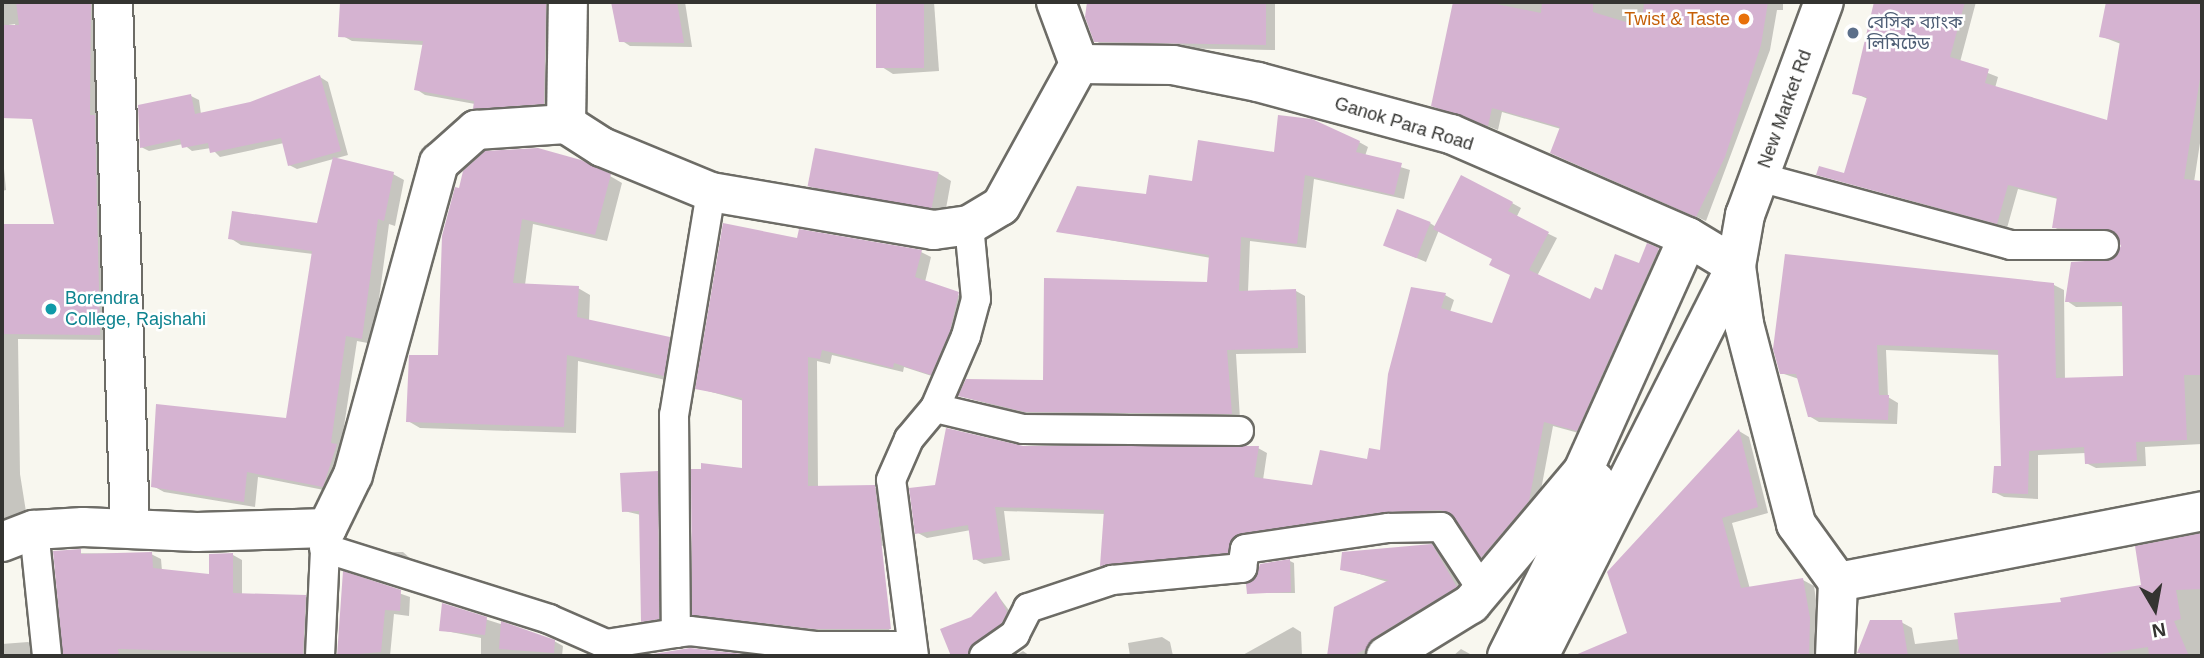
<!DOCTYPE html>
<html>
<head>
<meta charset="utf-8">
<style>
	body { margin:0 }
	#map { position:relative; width:2204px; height:658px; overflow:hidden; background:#f8f7ef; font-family:Helvetica,"Noto Sans Bengali",sans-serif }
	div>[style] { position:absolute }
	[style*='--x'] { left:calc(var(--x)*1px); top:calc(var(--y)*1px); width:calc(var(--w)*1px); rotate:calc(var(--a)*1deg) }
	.shadow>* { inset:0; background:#0003 }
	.building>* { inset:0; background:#d5b3d1; transform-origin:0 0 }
	.roads { filter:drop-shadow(2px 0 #6d6c66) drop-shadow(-2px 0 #6d6c66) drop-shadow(0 2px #6d6c66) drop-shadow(0 -2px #6d6c66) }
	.street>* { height:28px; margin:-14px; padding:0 14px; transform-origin:14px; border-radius:14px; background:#fff }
	.secondary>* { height:38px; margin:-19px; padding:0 19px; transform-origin:19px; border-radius:19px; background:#fff }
	.dots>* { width:19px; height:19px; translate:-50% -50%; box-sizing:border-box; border:4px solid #fff; border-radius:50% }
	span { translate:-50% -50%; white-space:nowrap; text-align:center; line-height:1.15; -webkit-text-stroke:5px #fff; paint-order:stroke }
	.food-label { font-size:18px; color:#c56008 }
	.right { translate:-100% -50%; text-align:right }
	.service-label { font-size:18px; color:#4e5e75 }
	.left { translate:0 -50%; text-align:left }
	.street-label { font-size:18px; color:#343431 }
	.culture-label { font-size:18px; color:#0d838f }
	.frame { position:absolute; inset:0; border:4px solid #343431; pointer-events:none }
	.north { position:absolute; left:2120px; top:574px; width:70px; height:70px; -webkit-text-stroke:5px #fff; paint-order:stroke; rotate:170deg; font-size:19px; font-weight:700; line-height:28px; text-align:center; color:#343431 }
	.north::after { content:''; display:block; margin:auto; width:24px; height:32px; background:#343431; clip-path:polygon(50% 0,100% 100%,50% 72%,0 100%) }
</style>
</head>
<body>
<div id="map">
	<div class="shadow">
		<i style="clip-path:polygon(2px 2px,104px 2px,110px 340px,18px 339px,20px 474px,27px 518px,2px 519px,2px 226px,56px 226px,15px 24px,2px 26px)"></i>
		<i style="clip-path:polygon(349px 2px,555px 2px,553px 108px,484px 113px,475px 104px,425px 95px,416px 89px,424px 45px,352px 41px,343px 36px)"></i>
		<i style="clip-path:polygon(613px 2px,685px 2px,692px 47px,630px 46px,621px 40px)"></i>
		<i style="clip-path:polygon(878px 2px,934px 2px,939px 71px,893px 74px,882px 67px)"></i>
		<i style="clip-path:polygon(1088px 2px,1275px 2px,1275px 50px,1106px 47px,1096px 41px,1087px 17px)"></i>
		<i style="clip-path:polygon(1455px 2px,1783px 2px,1783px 10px,1777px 10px,1770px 50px,1706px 221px,1562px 158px,1561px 129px,1502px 112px,1498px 130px,1433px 105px)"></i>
		<i style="clip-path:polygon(1881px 2px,1976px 2px,1960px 62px,1998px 77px,1995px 88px,2108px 123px,2121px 44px,2100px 36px,2108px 2px,2202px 2px,2202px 130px,2194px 182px,2202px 182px,2202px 444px,2145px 447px,2146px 466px,2096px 468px,2086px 463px,2086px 453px,2038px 455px,2038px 499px,2004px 497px,1994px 492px,2003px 468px,2000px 355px,1886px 350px,1888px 397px,1898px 403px,1897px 424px,1819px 422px,1809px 416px,1799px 379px,1781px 373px,2054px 285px,2064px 290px,2065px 380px,2125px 378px,2124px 306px,2076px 307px,2067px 301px,2114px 261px,2123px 244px,2117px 235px,2064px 233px,2054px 227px,2058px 199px,2018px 189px,2007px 228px,1818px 174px,1845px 175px,1868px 99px,1854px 93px)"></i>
		<i style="clip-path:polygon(320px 77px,328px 82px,348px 155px,297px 169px,289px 165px,284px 143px,220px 157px,211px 148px,192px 151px,183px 144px,149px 151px,141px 147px,191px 96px,199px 100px,201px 114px,250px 104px)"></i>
		<i style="clip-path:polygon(1359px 142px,1368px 147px,1365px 156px,1410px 170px,1404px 199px,1314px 179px,1306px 248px,1250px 241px,1248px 292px,1296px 291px,1305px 296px,1306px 353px,1236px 354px,1240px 419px,1036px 417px,960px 396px,1045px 381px,1208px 283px,1211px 258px,1058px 231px,1276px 154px)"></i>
		<i style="clip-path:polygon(2px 148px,6px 190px,2px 191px)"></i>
		<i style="clip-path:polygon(938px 173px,951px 181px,945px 214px,822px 193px,809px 185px)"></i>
		<i style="clip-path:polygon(393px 174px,404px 180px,395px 226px,389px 224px,373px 344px,357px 341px,334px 492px,258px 477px,255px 507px,164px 492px,153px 486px,288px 420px,313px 254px,241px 245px,230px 238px,318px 225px)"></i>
		<i style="clip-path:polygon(610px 176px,622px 183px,607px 241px,533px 224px,525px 285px,578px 288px,590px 295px,589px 321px,669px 338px,681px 345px,675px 382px,578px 361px,576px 433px,420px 428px,408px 421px,440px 357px,443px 236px)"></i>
		<i style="clip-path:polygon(1512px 203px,1521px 208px,1516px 218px,1557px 238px,1537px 276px,1591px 302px,1658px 250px,1667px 255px,1586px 435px,1553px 426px,1538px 506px,1491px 562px,1453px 516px,1398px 516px,1237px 557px,1111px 571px,1102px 565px,1105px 514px,1004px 511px,1010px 560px,984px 564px,975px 559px,971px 530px,927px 538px,918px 533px,936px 486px,1023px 447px,1258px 448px,1267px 453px,1263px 480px,1314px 487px,1369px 462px,1381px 452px,1445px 295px,1454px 300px,1450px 312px,1493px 325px,1512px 275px,1494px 259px,1439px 230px,1426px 262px,1386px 245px,1430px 223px,1436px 227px)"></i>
		<i style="clip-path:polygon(798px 240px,921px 252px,931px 257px,925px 282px,968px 299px,941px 379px,904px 367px,903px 372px,832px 355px,830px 364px,817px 361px,818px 488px,874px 487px,884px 493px,891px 545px,879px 546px,890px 634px,827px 634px,704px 619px,694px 614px,743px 470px,744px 401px,697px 388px)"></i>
		<i style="clip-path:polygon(1739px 431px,1749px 437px,1768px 513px,1732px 523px,1750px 589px,1803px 580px,1814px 586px,1824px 656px,1607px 656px,1602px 646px,1629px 634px)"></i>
		<i style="clip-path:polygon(657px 473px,666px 477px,667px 623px,651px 625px,642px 621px,641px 515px,624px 511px)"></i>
		<i style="clip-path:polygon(2202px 533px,2202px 656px,1859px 656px,1871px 621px,1901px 622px,1912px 628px,1915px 644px,1959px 639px,2063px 603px,2143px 586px,2137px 548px)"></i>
		<i style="clip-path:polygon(1432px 546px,1443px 552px,1469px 591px,1374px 656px,1329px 656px,1336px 608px,1388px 582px,1342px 569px)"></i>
		<i style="clip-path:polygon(392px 552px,403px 552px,411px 559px,396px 554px)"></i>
		<i style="clip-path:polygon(55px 553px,151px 554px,161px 559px,162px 571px,210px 576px,233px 555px,242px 560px,242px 595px,306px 597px,315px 602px,313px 656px,65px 656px)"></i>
		<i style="clip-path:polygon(1290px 561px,1294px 563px,1295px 593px,1249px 593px)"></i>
		<i style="clip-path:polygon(344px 574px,410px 597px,409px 616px,394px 614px,390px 656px,338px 656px)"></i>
		<i style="clip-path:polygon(996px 593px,1014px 617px,976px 656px,952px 656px,942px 630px,972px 619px)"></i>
		<i style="clip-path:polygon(444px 606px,554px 641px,563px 646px,562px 656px,481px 656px,481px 638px,441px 630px)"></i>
		<i style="clip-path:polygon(1293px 627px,1301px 632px,1302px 656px,1241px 656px)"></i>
		<i style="clip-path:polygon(1162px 637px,1170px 642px,1173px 656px,1130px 656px,1128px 643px)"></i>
		<i style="clip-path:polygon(28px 642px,37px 647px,39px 656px,2px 656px,2px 644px)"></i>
		<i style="clip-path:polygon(1461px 649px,1470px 654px,1471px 656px,1453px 656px)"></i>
		<i style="clip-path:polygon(690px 650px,759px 656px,647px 656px)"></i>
		<i style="clip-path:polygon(1023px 651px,1030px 656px,1015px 656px)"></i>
	</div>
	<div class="building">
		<i style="clip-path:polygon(16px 2px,91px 2px,90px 115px,95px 115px,100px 335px,2px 334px,2px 224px,54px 224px,32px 119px,2px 118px,2px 25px,19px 25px)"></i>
		<i style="clip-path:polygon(340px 2px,546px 3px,544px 104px,473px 109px,474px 101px,414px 90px,423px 41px,338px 37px)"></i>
		<i style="clip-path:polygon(611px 2px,677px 2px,684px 43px,619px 42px)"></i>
		<i style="left:876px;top:2px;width:48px;height:66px"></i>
		<i style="clip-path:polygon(1087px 2px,1266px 2px,1266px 45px,1094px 42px,1085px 17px)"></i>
		<i style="clip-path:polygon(1453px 2px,1486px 2px,1541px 13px,1542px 2px,1593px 2px,1593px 12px,1642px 27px,1644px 2px,1768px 2px,1761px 45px,1725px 157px,1696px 217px,1550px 153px,1560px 127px,1492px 108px,1488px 126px,1431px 106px)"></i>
		<i style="clip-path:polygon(1874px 2px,1965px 2px,1950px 57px,1989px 69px,1985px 83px,2107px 120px,2120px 41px,2099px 37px,2106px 2px,2202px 2px,2202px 66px,2184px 179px,2202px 181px,2202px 375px,2184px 375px,2187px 440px,2136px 442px,2137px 461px,2085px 464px,2084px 447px,2029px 451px,2028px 494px,1992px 493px,1994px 466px,2001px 466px,1998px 350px,1877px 345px,1879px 395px,1889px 395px,1888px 420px,1808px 417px,1796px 374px,1780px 374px,1773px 349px,1785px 254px,2054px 283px,2056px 378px,2123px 376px,2122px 302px,2065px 302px,2071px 262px,2113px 259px,2121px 246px,2113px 231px,2052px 228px,2057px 197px,2008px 185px,1997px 224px,1816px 175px,1819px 166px,1844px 173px,1867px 97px,1852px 94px)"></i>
		<i style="clip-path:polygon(320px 75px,341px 151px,288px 166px,281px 138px,210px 153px,208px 143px,182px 148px,180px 139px,140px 148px,138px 105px,191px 94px,195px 114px,250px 102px)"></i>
		<i style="clip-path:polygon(1278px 115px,1312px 119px,1360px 141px,1356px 152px,1402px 163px,1394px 195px,1305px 175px,1297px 244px,1241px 237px,1239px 291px,1296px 289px,1298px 348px,1227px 350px,1232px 414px,1025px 412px,958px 396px,966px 379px,1043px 380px,1044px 278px,1207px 282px,1209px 255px,1056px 232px,1077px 186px,1146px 194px,1149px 175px,1192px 181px,1198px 140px,1274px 152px)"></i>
		<i style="clip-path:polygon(538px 148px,581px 160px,611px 174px,595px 235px,522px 219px,513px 283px,579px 286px,577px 317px,670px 337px,664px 376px,567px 355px,564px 427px,406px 422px,409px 355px,438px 355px,442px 236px,455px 187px,459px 188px,463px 171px,485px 151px)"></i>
		<i style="left:815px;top:148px;width:126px;height:39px;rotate:11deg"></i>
		<i style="clip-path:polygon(333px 157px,394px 172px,384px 221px,378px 219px,362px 339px,346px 336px,331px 443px,337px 444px,323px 487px,247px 472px,244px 502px,151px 487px,156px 404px,286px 418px,312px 251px,228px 239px,232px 211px,317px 223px)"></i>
		<i style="clip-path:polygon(1461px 175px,1513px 202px,1508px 211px,1549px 232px,1529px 270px,1590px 299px,1595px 287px,1602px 290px,1615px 254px,1639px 263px,1647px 243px,1659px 248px,1577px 431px,1544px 422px,1529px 501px,1481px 558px,1454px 517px,1441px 510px,1386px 512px,1243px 533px,1233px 538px,1228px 553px,1100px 566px,1104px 510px,995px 507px,1002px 556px,973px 560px,968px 525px,915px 534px,909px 488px,935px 485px,946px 428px,1023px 446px,1259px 446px,1254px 477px,1312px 485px,1320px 450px,1367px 459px,1369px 448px,1380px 450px,1388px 374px,1411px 287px,1446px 293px,1441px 308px,1492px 323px,1510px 275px,1489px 265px,1492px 259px,1433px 229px)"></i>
		<i style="left:1397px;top:209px;width:36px;height:39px;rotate:21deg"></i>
		<i style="clip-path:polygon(723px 223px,797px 238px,799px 229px,922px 250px,915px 277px,959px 292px,950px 331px,931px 375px,894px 363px,893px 368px,822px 350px,820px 359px,808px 357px,808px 486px,875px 485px,891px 629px,816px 629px,692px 615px,691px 469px,701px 469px,701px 463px,742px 468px,742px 398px,695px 389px)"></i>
		<i style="clip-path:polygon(1739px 429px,1758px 507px,1722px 518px,1741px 588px,1803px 578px,1810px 618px,1809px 656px,1573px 656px,1627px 633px,1607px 572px)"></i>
		<i style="clip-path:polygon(658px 471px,659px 619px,641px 622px,639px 511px,622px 512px,620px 473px)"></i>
		<i style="clip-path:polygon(2202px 533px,2202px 589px,2176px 590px,2181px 619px,2174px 621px,2189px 656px,2149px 656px,2148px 647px,2088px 656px,1960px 656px,1954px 613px,2061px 602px,2060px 598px,2141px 585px,2135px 546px)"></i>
		<i style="clip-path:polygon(1432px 544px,1457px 587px,1375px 637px,1366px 649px,1352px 656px,1327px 656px,1334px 607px,1389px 580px,1340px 570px,1342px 552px)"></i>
		<i style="clip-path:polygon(81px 549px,81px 554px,152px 552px,153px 568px,209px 574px,209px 554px,233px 553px,233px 593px,306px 595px,303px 654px,118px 649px,119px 656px,63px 656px,53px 551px)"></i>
		<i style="clip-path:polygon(1290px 559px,1291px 592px,1247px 594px,1246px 584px,1256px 577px,1260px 564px)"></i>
		<i style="clip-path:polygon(343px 571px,401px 590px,400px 611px,385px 610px,381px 652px,337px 656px)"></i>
		<i style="clip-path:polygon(996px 591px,1007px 612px,1002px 623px,974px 643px,968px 656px,951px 656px,940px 629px,971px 617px)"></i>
		<i style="clip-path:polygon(442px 603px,487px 617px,485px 635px,439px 631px)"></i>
		<i style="clip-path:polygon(1870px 620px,1902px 620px,1908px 656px,1857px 653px)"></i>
		<i style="clip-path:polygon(501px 621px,555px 640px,554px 653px,499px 649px)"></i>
		<i style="clip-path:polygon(690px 648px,761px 656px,641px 656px)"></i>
	</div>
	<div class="roads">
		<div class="street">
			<i style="--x:1759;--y:177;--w:261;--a:15.1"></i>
			<i style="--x:2011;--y:245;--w:93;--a:0"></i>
			<i style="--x:711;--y:192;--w:226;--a:99.4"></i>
			<i style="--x:674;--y:415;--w:218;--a:89.5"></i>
			<i style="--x:676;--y:633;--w:14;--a:-8"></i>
			<i style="--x:690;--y:631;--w:126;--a:6.8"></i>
			<i style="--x:815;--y:646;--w:97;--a:0"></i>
			<i style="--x:935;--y:408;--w:90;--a:13.4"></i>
			<i style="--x:1023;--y:429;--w:216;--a:0.5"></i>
			<i style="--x:34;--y:530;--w:127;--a:84.1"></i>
			<i style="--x:324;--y:548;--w:236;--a:17.5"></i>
			<i style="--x:549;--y:619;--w:62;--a:23.7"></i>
			<i style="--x:606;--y:644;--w:71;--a:-8.9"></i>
			<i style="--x:320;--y:656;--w:126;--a:-87.3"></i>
			<i style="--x:914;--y:656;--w:177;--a:-97.4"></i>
			<i style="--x:891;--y:480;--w:45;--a:-66.3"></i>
			<i style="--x:909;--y:439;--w:40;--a:-50"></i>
			<i style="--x:935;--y:408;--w:78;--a:-66.7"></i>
			<i style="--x:966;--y:336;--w:38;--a:-75"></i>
			<i style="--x:976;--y:299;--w:74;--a:-95.4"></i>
			<i style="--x:984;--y:656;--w:38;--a:-35"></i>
			<i style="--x:1015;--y:634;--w:29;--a:-63"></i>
			<i style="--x:1028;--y:608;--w:89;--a:-18.4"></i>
			<i style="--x:1112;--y:580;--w:131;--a:-5.3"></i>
			<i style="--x:1242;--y:568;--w:19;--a:-81"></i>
			<i style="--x:1245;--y:549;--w:145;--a:-8.4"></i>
			<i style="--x:1388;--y:528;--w:53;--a:-1.1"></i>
			<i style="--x:1441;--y:527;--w:77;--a:56.7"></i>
		</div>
		<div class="secondary">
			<i style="--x:113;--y:2;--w:525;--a:88.15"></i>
			<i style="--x:1079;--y:64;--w:94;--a:0.6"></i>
			<i style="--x:1173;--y:65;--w:87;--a:11.3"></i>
			<i style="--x:1258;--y:82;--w:200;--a:15.1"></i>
			<i style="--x:1451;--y:134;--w:258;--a:23.5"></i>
			<i style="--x:1688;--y:237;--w:56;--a:31.1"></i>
			<i style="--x:1736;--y:266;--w:59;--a:82.1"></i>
			<i style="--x:1744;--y:324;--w:207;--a:75.4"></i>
			<i style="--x:1796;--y:524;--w:72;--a:54.1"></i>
			<i style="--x:1838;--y:582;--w:74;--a:92.3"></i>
			<i style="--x:566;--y:124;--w:43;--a:32.6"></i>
			<i style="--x:602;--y:147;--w:118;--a:22.4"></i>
			<i style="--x:711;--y:192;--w:226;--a:9.7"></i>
			<i style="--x:934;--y:230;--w:35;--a:-8"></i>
			<i style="--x:969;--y:225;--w:37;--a:-31"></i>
			<i style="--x:1001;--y:206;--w:162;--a:-61.2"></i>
			<i style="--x:1079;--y:64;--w:66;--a:-110.4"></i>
			<i style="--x:2;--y:542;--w:34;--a:-21"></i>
			<i style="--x:34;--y:530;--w:49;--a:-3.5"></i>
			<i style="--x:83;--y:527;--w:114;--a:2.5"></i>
			<i style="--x:197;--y:532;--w:130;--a:-1.8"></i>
			<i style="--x:327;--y:528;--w:59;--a:-63.9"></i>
			<i style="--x:353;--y:475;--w:324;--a:-74.6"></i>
			<i style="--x:439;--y:163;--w:50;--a:-41.7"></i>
			<i style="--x:476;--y:130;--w:90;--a:-3.8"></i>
			<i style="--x:566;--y:124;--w:122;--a:-89.1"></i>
			<i style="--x:1838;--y:582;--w:371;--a:-11"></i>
			<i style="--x:1386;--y:656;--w:100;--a:-31.5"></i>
			<i style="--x:1471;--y:604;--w:174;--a:-49.9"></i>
			<i style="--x:1583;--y:471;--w:256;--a:-65.8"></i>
			<i style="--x:1507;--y:656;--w:196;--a:-63.3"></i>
			<i style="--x:1539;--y:656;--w:437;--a:-63.2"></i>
			<i style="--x:1736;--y:266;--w:52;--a:-80"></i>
			<i style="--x:1745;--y:215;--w:227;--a:-69.7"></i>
		</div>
	</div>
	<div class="dots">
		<i style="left:1744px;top:19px;background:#e8710a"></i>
		<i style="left:1853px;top:33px;background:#5c6f8a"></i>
		<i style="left:51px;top:309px;background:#0f9aa8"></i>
	</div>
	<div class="food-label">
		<span class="right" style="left:1730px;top:19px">Twist &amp; Taste</span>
	</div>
	<div class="service-label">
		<span class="left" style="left:1867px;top:33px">বেসিক ব্যাংক<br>লিমিটেড</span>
	</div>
	<div class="street-label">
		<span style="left:1785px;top:109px;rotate:-70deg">New Market Rd</span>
		<span style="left:1404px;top:124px;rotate:17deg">Ganok Para Road</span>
	</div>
	<div class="culture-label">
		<span class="left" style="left:65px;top:309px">Borendra<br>College, Rajshahi</span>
	</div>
	<div class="frame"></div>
	<div class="north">N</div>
</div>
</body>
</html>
